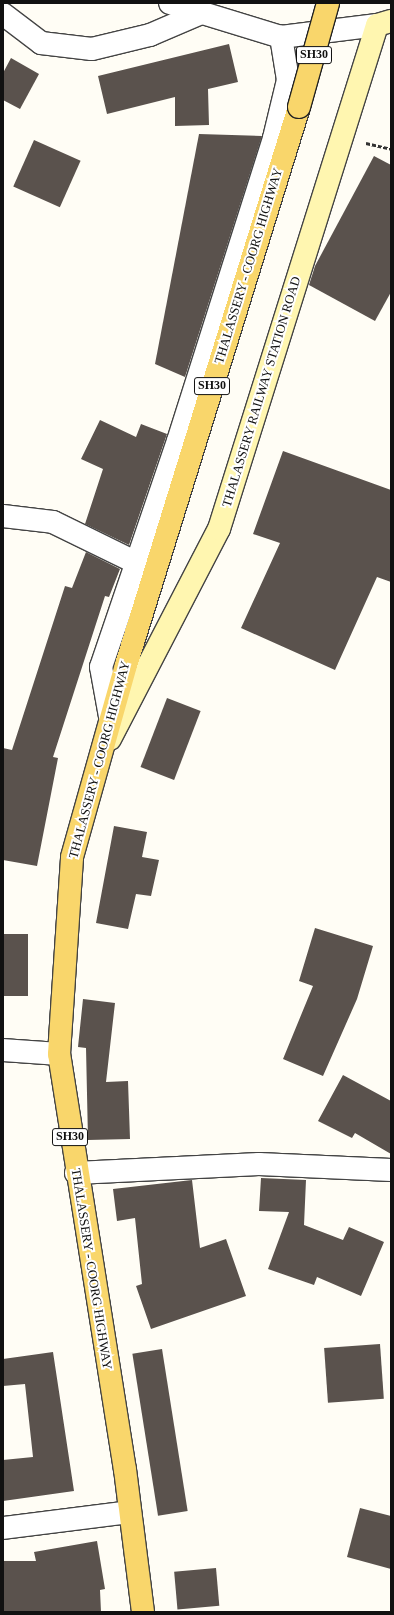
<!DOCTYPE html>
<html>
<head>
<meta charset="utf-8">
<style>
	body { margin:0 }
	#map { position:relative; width:394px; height:1615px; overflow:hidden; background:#fffdf5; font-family:Georgia,serif }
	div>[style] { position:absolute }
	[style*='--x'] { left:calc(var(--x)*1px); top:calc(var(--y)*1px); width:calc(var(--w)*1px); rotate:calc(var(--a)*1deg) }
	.building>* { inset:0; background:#5a524d; transform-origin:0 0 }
	.path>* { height:2.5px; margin-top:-1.25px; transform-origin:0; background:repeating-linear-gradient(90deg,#333 0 4px,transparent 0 6px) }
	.roads { filter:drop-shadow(1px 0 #444) drop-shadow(-1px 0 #444) drop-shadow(0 1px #444) drop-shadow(0 -1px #444) }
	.minor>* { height:22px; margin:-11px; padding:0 11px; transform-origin:11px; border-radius:11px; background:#fff }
	.tertiary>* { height:22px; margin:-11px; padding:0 11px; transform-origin:11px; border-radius:11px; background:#fff }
	.secondary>* { height:22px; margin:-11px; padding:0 11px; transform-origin:11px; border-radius:11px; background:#fff6b0 }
	.primary>* { height:22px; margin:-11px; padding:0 11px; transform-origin:11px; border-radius:11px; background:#f9d66b }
	.bridges { filter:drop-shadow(1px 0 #222) drop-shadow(-1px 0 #222) drop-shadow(0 1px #222) drop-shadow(0 -1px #222) }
	.primary-bridge>* { height:22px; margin:-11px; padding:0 11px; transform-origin:11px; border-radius:11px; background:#f9d66b }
	span { translate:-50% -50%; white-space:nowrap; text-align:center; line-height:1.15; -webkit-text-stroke:4px #fff; paint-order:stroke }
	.shield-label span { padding:1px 3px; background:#fff; border:1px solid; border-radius:3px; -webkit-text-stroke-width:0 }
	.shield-label { font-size:12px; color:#111; font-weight:700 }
	.street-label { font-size:13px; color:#111 }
	.frame { position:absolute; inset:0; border:4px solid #111; pointer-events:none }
</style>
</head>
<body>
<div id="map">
	<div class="building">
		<i style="clip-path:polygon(229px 44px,238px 82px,208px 89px,209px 125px,175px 126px,175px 97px,107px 114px,98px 76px)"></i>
		<i style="clip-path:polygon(11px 58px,39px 74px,20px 109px,3px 100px,3px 73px)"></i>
		<i style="clip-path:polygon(199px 134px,262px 136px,185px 377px,155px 364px)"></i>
		<i style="left:34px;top:140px;width:51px;height:51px;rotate:24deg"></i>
		<i style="clip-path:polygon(374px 156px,391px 165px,391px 292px,375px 321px,309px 285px,315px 266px)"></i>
		<i style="clip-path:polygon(100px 420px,136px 437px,141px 424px,167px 434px,129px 545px,85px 524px,103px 469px,81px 459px)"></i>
		<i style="clip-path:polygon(283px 451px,391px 490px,391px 582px,377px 577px,335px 670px,241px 628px,280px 543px,253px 534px)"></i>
		<i style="clip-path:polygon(86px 552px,120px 569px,109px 597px,105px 596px,53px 757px,58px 758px,37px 866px,3px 860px,3px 748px,12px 750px,65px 586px,72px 588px)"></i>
		<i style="left:167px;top:698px;width:36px;height:74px;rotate:21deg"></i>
		<i style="clip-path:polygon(114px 826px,147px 832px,142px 857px,159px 860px,151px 896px,136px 894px,128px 929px,96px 923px)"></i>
		<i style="clip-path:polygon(315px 928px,373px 946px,357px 999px,323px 1076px,283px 1059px,313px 986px,299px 981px)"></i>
		<i style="left:3px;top:934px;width:25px;height:62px"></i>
		<i style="clip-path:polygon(83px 999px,115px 1003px,106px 1082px,128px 1081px,130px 1139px,88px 1140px,86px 1048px,78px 1047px)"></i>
		<i style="clip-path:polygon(343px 1075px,391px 1101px,391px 1154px,355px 1133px,352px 1138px,318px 1121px)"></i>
		<i style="clip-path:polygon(261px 1178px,306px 1180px,304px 1225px,343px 1240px,349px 1227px,384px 1242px,361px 1296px,317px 1277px,314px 1285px,268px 1269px,289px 1212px,259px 1211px)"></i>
		<i style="clip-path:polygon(192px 1180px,200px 1248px,226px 1239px,246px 1296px,151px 1329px,136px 1286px,142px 1284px,135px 1218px,117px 1221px,113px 1189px)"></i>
		<i style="left:380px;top:1344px;width:55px;height:56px;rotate:86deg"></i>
		<i style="left:162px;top:1349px;width:164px;height:30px;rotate:81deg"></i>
		<i style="clip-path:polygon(53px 1352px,74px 1491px,3px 1501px,3px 1460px,33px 1457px,25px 1384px,3px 1386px,3px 1359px)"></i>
		<i style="clip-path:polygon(360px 1508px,391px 1516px,391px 1569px,347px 1557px)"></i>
		<i style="clip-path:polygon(97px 1541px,105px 1589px,100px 1590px,101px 1612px,3px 1612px,3px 1561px,36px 1561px,34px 1552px)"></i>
		<i style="left:216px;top:1568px;width:38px;height:42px;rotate:85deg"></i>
	</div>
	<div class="path">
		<i style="--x:366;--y:143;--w:26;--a:13"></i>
	</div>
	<div class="roads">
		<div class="minor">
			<i style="--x:170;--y:3;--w:116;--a:17"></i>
			<i style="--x:281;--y:37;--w:97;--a:-7.1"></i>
			<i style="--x:3;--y:14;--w:48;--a:37.3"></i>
			<i style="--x:41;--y:43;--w:51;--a:6.7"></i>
			<i style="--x:92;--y:49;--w:60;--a:-13.6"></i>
			<i style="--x:150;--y:35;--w:56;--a:-23.3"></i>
			<i style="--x:3;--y:516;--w:50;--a:6.8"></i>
			<i style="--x:53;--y:522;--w:93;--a:26"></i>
			<i style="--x:111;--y:722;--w:56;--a:-100.3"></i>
			<i style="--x:101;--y:667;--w:239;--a:-71.2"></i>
			<i style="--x:178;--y:441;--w:318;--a:-72.4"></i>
			<i style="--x:274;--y:138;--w:60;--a:-76.4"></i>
			<i style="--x:288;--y:80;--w:44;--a:-99.2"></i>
			<i style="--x:3;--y:1528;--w:128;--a:-7.2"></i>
		</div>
		<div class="tertiary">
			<i style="--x:3;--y:1050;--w:56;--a:4.1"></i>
			<i style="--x:76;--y:1173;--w:183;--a:-2.8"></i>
			<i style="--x:259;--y:1164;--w:132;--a:2.6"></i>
		</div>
		<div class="secondary">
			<i style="--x:110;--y:739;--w:237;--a:-62.6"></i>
			<i style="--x:219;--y:529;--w:528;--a:-72.59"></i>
			<i style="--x:377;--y:25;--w:15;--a:-16"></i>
		</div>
		<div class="primary">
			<i style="--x:143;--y:1612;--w:143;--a:-97.2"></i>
			<i style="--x:125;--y:1470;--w:421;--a:-99"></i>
			<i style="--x:59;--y:1054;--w:197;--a:-86.2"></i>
			<i style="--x:72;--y:857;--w:199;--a:-74.3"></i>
			<i style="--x:126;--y:665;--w:584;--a:-72.77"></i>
		</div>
	</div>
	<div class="bridges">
		<div class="primary-bridge">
			<i style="--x:299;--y:107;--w:108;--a:-74.4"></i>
		</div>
	</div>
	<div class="shield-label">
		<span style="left:314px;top:55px">SH30</span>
		<span style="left:212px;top:386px">SH30</span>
		<span style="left:70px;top:1137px">SH30</span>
	</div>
	<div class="street-label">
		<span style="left:249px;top:266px;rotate:-73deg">THALASSERY - COORG HIGHWAY</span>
		<span style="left:262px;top:392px;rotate:-73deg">THALASSERY RAILWAY STATION ROAD</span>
		<span style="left:100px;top:760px;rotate:-75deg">THALASSERY - COORG HIGHWAY</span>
		<span style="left:91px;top:1269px;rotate:81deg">THALASSERY - COORG HIGHWAY</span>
	</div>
	<div class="frame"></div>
</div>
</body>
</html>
